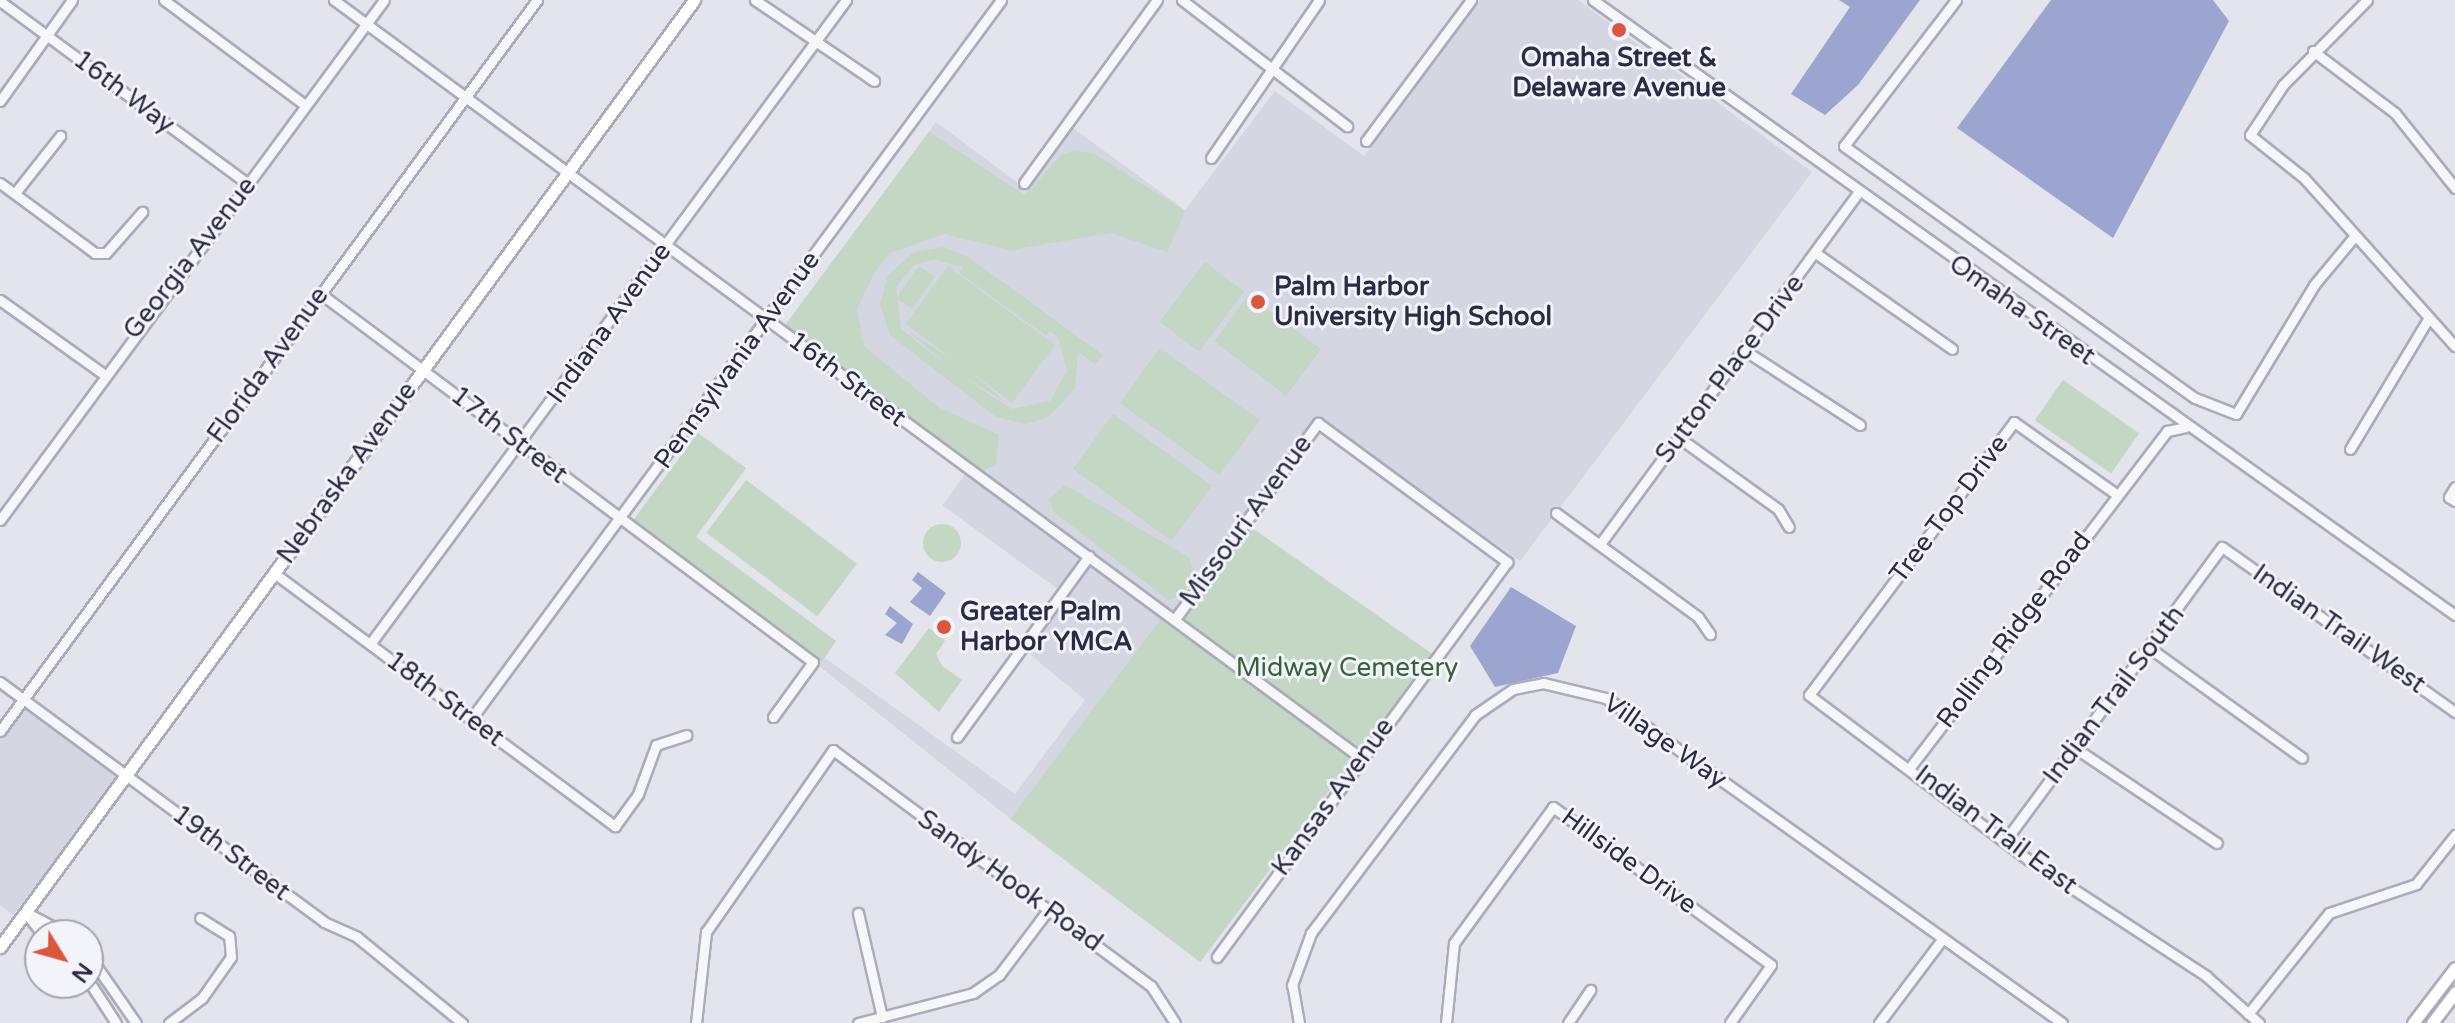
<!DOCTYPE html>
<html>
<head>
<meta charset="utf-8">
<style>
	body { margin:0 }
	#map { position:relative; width:2455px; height:1023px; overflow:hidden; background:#e3e4ec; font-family:"Varela Round",sans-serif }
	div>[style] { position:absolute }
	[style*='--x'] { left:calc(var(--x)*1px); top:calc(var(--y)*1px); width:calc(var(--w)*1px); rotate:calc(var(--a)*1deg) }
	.built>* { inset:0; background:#d4d6e2; transform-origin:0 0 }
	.green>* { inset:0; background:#c3d7c4; transform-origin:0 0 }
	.round { border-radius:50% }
	.water>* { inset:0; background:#9ba5cf }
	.roads { filter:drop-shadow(2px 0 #abacba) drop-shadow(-2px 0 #abacba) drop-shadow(0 2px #abacba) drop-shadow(0 -2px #abacba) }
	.minor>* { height:9px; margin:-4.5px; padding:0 4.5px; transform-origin:4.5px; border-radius:4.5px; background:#f7f7fa }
	.major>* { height:11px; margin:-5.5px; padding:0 5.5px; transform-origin:5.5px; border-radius:5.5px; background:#fff }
	.dots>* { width:22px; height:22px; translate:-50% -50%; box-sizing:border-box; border:4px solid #f3f4f9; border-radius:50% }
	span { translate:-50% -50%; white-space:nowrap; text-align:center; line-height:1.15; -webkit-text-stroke:6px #f3f4f9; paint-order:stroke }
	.poi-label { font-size:26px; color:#292b47; font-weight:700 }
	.left { translate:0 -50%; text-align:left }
	.street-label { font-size:26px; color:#292b47 }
	.park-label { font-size:26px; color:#35643a }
	.north { position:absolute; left:24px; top:919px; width:80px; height:80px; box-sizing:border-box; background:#f3f4f9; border:2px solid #a2a4b2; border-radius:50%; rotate:127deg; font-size:22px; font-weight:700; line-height:32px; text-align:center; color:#292b47 }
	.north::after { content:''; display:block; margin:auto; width:28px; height:36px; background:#dc563e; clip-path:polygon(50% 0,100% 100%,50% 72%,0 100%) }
</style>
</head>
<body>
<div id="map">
	<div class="built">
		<i style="clip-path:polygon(1480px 0,1578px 0,1812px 172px,1520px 561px,1317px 418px,1174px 615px,783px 328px,936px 122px,1026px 189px,1073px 128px,1185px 210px,1275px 91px,1364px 156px)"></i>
		<i style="left:966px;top:473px;width:144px;height:40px;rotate:36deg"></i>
		<i style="clip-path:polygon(1090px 563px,1163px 616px,1013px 821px,819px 666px,825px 658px,1015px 794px,1085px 700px,1026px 651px)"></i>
		<i style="clip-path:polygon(23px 708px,119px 776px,13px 915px,0 905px,0 739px)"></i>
	</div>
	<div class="green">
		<i style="clip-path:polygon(929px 132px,1025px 195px,1062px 154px,1075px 151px,1093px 153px,1185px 211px,1167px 252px,1111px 233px,1010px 250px,944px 234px,890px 253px,874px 273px,857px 309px,864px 346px,938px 407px,999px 435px,996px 464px,981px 473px,783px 328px)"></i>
		<i style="clip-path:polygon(evenodd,944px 247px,967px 256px,1103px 355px,1095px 364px,1078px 352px,1075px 388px,1049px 417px,1026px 424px,996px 417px,890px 335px,880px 304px,888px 275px,914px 252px,944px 247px,933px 259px,963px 267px,959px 273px,1046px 336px,1050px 331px,1058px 337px,1067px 371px,1050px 401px,1011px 409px,960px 375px,1006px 402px,966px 368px,1012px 403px,1055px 345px,948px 266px,906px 324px,954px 360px,909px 332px,949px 367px,901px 329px,896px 287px,913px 266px,933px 259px)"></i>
		<i style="left:1205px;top:262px;width:49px;height:75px;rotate:37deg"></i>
		<i style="left:919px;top:266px;width:19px;height:39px;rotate:35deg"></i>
		<i style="left:1249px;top:295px;width:90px;height:58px;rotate:37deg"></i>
		<i style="left:1160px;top:348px;width:123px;height:68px;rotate:36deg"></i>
		<i style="left:2063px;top:380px;width:93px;height:49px;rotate:35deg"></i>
		<i style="left:1113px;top:414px;width:122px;height:68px;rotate:36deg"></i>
		<i style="clip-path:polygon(698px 433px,746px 468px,696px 537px,836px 641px,819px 666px,631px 523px)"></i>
		<i style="left:746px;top:480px;width:139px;height:66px;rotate:37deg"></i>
		<i style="clip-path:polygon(1065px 485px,1190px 558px,1194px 574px,1181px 597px,1168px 600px,1054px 512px,1049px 499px)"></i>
		<i style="clip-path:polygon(1245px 523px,1434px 655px,1365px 747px,1349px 746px,1177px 616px)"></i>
		<i class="round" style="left:923px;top:524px;width:38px;height:38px"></i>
		<i style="left:1163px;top:616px;width:238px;height:254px;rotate:37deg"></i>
		<i style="clip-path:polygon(929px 628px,945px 641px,936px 654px,942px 666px,962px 680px,939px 712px,895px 673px)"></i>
	</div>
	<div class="water">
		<i style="clip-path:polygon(1839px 0,1920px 0,1858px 85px,1825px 115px,1791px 94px,1850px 7px)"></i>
		<i style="clip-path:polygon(2051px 0,2213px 0,2229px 21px,2113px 238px,1957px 128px)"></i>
		<i style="clip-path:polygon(918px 572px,946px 593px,930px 616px,910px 602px,922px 588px,912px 580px)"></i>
		<i style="clip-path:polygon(1511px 587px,1576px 626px,1558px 673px,1495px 687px,1470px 646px)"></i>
		<i style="clip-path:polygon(890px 606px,913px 624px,902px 644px,885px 635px,897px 623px,885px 614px)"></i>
	</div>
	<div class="roads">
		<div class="minor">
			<i style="--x:164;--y:0;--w:176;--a:36.7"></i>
			<i style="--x:334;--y:0;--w:1276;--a:36.43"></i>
			<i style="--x:755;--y:0;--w:144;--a:34.2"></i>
			<i style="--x:1182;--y:0;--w:208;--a:37.4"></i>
			<i style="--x:1593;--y:0;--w:1059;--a:35.51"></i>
			<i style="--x:1956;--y:0;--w:184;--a:127.5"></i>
			<i style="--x:1844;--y:146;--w:432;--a:35.7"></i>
			<i style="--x:2195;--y:398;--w:44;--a:21.3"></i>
			<i style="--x:2236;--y:414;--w:151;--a:-58.8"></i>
			<i style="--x:2314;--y:285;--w:61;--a:-50.3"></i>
			<i style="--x:2367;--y:0;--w:120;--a:134.7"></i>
			<i style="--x:2283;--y:85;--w:60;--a:123.4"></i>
			<i style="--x:2250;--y:135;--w:69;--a:38.5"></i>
			<i style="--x:2304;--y:178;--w:226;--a:48.1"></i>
			<i style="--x:0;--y:1;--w:308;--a:36.4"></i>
			<i style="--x:2313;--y:51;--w:103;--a:37.1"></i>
			<i style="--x:2395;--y:113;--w:96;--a:51.3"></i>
			<i style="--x:0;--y:101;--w:124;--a:-54.5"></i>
			<i style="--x:1366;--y:141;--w:176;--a:-53.3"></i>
			<i style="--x:1211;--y:158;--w:191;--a:-55.6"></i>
			<i style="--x:0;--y:183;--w:118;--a:36.4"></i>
			<i style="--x:95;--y:253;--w:11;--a:0"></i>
			<i style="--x:106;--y:253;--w:55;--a:-48.7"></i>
			<i style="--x:1024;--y:183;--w:226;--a:-54"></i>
			<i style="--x:15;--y:193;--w:73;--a:-51.7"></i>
			<i style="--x:1817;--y:254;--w:165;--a:35.1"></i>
			<i style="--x:321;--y:294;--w:614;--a:36.8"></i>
			<i style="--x:813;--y:662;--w:68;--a:126"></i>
			<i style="--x:0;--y:300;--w:125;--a:35.6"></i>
			<i style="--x:1744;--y:350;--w:138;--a:32.9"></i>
			<i style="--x:1678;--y:437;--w:123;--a:35.8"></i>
			<i style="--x:1778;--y:509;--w:21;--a:59"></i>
			<i style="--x:2350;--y:449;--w:149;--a:-59"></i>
			<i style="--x:2455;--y:487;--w:12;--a:121"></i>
			<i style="--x:2449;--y:497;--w:7;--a:34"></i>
			<i style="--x:2116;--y:494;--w:125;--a:-144.8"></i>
			<i style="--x:2014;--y:422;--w:341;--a:126.9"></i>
			<i style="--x:1809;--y:695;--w:275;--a:36.9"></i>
			<i style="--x:2029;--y:860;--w:212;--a:33.2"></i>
			<i style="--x:2206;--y:976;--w:71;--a:41.6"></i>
			<i style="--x:1556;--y:513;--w:176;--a:36.2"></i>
			<i style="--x:1698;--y:617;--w:21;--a:55"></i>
			<i style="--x:0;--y:520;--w:646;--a:-53.56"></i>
			<i style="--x:1600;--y:544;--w:436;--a:-53.7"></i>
			<i style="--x:274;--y:573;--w:425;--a:36.6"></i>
			<i style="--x:615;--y:826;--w:39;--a:-54"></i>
			<i style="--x:638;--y:794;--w:52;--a:-69.8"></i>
			<i style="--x:656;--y:745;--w:32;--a:-18"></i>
			<i style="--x:1175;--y:619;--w:243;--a:-53.9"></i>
			<i style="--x:1318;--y:423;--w:235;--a:36.3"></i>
			<i style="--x:1507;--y:562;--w:490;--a:126.3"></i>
			<i style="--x:370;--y:644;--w:801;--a:-53.53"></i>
			<i style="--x:2151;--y:649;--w:186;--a:35.8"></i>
			<i style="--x:0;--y:682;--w:403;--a:36.5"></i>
			<i style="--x:324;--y:922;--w:36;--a:24"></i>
			<i style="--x:357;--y:937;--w:136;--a:39.3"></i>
			<i style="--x:471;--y:719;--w:893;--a:-53.6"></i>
			<i style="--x:0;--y:731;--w:907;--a:-53.7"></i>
			<i style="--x:957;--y:737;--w:224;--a:-53.9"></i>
			<i style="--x:2078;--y:750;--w:167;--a:33.8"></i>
			<i style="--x:1911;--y:766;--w:422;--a:-52.6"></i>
			<i style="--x:2167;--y:431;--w:19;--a:-12"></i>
			<i style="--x:2005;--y:841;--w:365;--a:-53.6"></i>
			<i style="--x:2222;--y:547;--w:286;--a:35.3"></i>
			<i style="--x:25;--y:912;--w:50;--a:27.6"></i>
			<i style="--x:25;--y:912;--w:29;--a:52"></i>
			<i style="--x:858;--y:913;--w:107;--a:77"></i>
			<i style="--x:88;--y:954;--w:84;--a:55.2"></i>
			<i style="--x:88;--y:980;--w:51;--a:56.9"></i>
			<i style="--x:2248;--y:1014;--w:129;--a:-51.3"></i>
			<i style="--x:2329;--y:913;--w:92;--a:-18.4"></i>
			<i style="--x:2416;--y:884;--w:63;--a:-51.5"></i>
			<i style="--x:169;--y:1023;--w:41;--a:-37.1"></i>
			<i style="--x:202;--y:998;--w:50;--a:-54.7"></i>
			<i style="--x:231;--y:957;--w:21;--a:-95"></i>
			<i style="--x:229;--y:936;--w:34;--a:-148"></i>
			<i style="--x:696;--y:1023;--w:92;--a:-83.7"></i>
			<i style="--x:706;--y:932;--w:222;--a:-55.1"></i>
			<i style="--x:833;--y:750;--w:396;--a:36.6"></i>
			<i style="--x:1151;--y:986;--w:44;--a:57"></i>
			<i style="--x:858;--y:1023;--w:119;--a:-14.6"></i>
			<i style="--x:973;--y:993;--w:32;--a:-35"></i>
			<i style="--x:999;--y:975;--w:81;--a:-53"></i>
			<i style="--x:1299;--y:1023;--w:39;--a:-100"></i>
			<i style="--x:1292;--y:985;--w:55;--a:-69.9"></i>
			<i style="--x:1311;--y:933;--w:273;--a:-53"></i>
			<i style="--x:1475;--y:715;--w:46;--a:-34.4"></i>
			<i style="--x:1513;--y:689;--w:31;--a:-11"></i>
			<i style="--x:1543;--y:683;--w:65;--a:13.4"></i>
			<i style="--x:1606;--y:698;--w:560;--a:35.48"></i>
			<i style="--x:1446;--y:1023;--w:80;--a:-84.3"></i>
			<i style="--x:1454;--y:943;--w:168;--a:-53.9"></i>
			<i style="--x:1553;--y:807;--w:269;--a:35.9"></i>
			<i style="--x:1771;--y:965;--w:71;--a:125.3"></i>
			<i style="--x:1568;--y:1023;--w:40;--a:-56"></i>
			<i style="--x:1879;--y:1023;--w:106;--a:-53"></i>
		</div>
		<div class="major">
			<i style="--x:0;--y:947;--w:1174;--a:-53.76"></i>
			<i style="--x:2413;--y:1023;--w:69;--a:-52.6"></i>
			<i style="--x:2432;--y:1023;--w:39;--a:-53"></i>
		</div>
	</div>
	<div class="dots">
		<i style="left:1619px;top:30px;background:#dc563e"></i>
		<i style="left:1258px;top:302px;background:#dc563e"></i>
		<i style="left:944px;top:627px;background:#dc563e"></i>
	</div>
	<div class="poi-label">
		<span style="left:1619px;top:73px">Omaha Street &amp;<br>Delaware Avenue</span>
		<span class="left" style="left:1274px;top:302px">Palm Harbor<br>University High School</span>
		<span class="left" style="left:960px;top:627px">Greater Palm<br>Harbor YMCA</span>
	</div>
	<div class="street-label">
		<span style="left:124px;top:92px;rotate:37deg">16th Way</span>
		<span style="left:190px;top:258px;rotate:-52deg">Georgia Avenue</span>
		<span style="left:2022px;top:310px;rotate:35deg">Omaha Street</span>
		<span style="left:609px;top:323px;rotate:-54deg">Indiana Avenue</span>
		<span style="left:737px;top:360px;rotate:-54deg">Pennsylvania Avenue</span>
		<span style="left:268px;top:365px;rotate:-54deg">Florida Avenue</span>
		<span style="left:1730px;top:369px;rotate:-53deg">Sutton Place Drive</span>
		<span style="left:847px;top:379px;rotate:37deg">16th Street</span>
		<span style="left:509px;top:435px;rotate:38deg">17th Street</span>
		<span style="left:347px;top:473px;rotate:-54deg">Nebraska Avenue</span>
		<span style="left:1949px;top:509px;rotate:-53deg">Tree Top Drive</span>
		<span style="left:1246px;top:521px;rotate:-54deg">Missouri Avenue</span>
		<span style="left:2339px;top:629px;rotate:35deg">Indian Trail West</span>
		<span style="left:2014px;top:630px;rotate:-53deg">Rolling Ridge Road</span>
		<span style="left:2114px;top:695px;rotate:-53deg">Indian Trail South</span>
		<span style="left:445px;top:699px;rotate:37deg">18th Street</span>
		<span style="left:1665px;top:741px;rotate:35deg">Village Way</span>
		<span style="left:1333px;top:797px;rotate:-54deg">Kansas Avenue</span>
		<span style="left:1996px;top:830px;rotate:37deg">Indian Trail East</span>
		<span style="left:231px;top:853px;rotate:37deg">19th Street</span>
		<span style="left:1629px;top:861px;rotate:36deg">Hillside Drive</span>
		<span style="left:1010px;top:881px;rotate:36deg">Sandy Hook Road</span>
	</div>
	<div class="park-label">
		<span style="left:1347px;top:668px">Midway Cemetery</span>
	</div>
	<div class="north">N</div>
</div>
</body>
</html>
